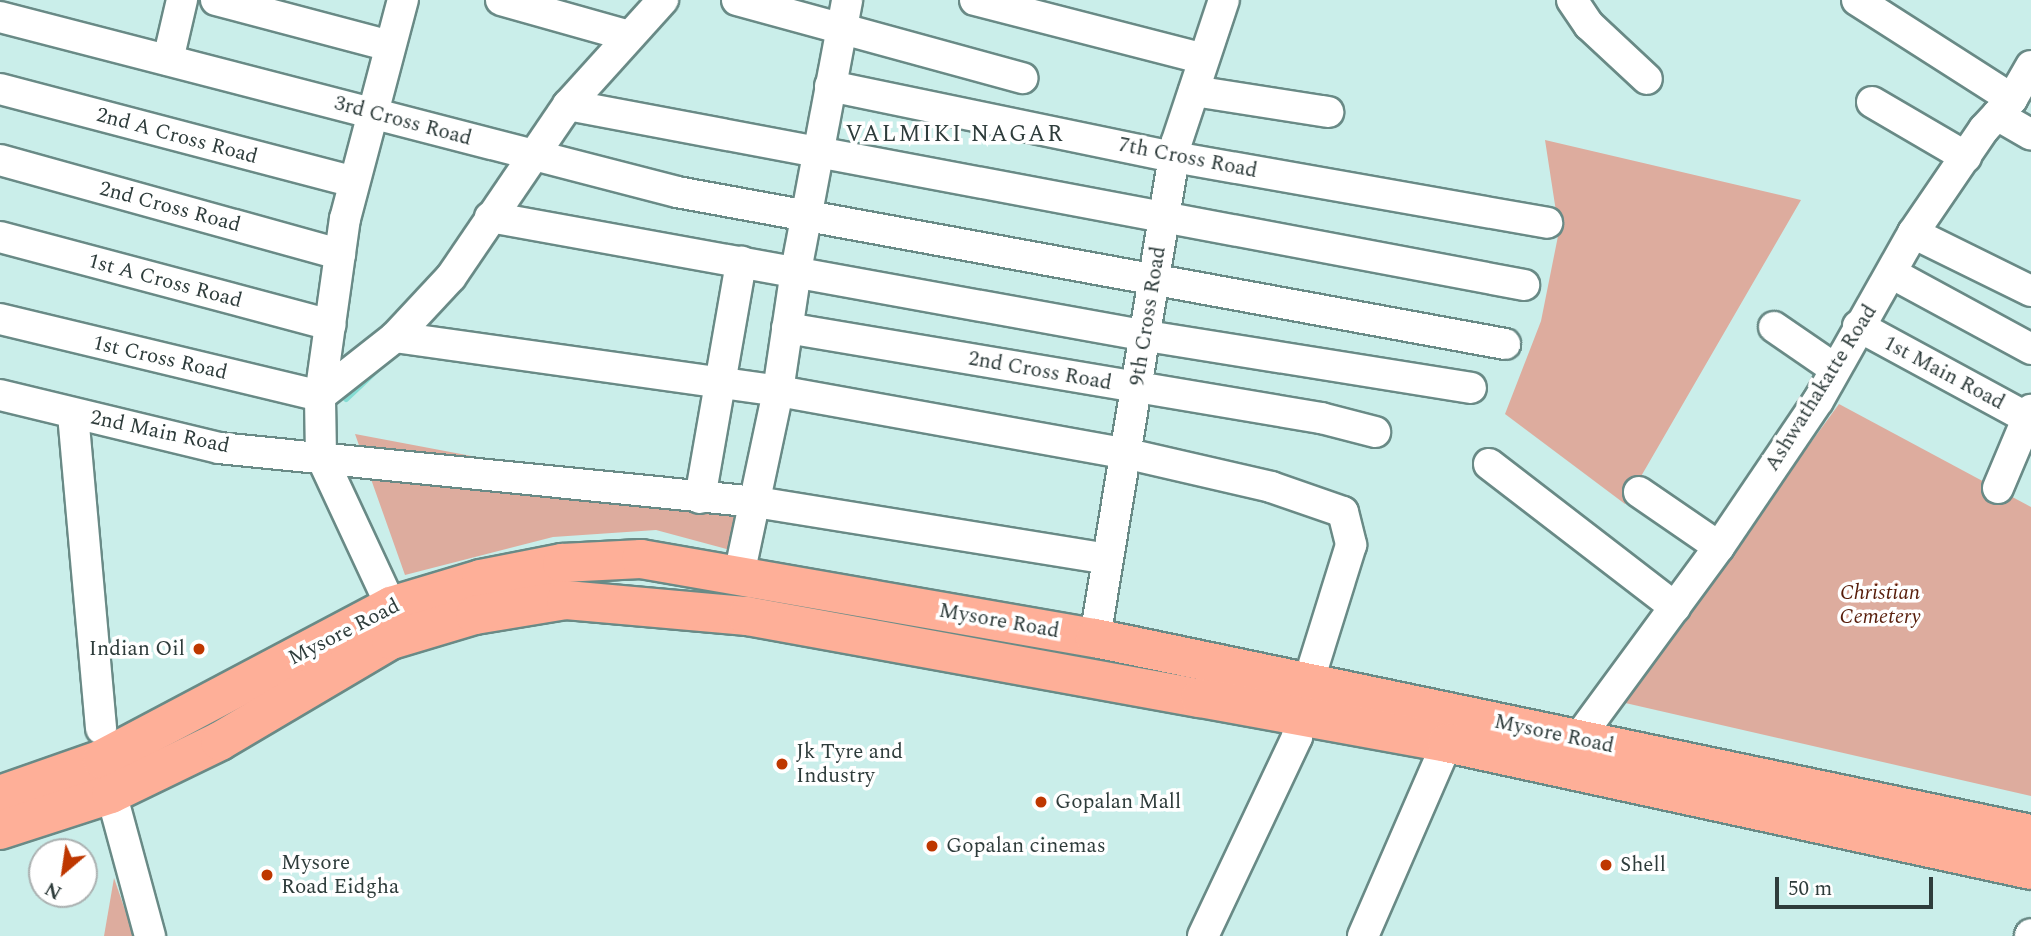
<!DOCTYPE html>
<html>
<head>
<meta charset="utf-8">
<style>
	body { margin:0 }
	#map { position:relative; width:2031px; height:936px; overflow:hidden; background:#caeeea; font-family:Spectral,serif }
	div>[style] { position:absolute }
	[style*='--x'] { left:calc(var(--x)*1px); top:calc(var(--y)*1px); width:calc(var(--w)*1px); rotate:calc(var(--a)*1deg) }
	.green>* { inset:0; background:#ddac9e }
	.stream>* { height:6px; margin:-3px; padding:0 3px; transform-origin:3px; border-radius:3px; background:#85ddd4 }
	.roads { filter:drop-shadow(2px 0 #698a86) drop-shadow(-2px 0 #698a86) drop-shadow(0 2px #698a86) drop-shadow(0 -2px #698a86) }
	.minor>* { height:30px; margin:-15px; padding:0 15px; transform-origin:15px; border-radius:15px; background:#fff }
	.highway>* { height:38px; margin:-19px; padding:0 19px; transform-origin:19px; border-radius:19px; background:#feaf98 }
	.dots>* { width:19px; height:19px; translate:-50% -50%; box-sizing:border-box; border:4px solid #fff; border-radius:50% }
	span { translate:-50% -50%; white-space:nowrap; text-align:center; line-height:1.15; -webkit-text-stroke:7px #fff; paint-order:stroke }
	.street-label { font-size:21px; color:#2e3c3b }
	.park-label { font-size:21px; color:#581d0a; font-style:italic }
	.poi-label { font-size:21px; color:#2e3c3b }
	.right { translate:-100% -50%; text-align:right }
	.left { translate:0 -50%; text-align:left }
	.neighbourhood-label { font-size:23px; color:#2e3c3b; letter-spacing:2px }
	.north { position:absolute; left:28px; top:838px; width:70px; height:70px; box-sizing:border-box; background:#fff; border:2px solid #abb1b1; border-radius:50%; rotate:209deg; font-size:19px; font-weight:700; line-height:28px; text-align:center; color:#2e3c3b }
	.north::after { content:''; display:block; margin:auto; width:24px; height:32px; background:#be3700; clip-path:polygon(50% 0,100% 100%,50% 72%,0 100%) }
	.scale { position:absolute; left:1775px; top:877px; width:158px; height:32px; box-sizing:border-box; border:4px solid #2e3c3b; border-top:0; padding-left:9px; font-size:21px; line-height:24px; white-space:nowrap; color:#2e3c3b; -webkit-text-stroke:5px #fff; paint-order:stroke }
</style>
</head>
<body>
<div id="map">
	<div class="green">
		<i style="clip-path:polygon(1545px 140px,1801px 200px,1625px 504px,1505px 414px,1541px 321px,1559px 231px)"></i>
		<i style="clip-path:polygon(1839px 404px,2031px 507px,2031px 796px,1621px 702px)"></i>
		<i style="clip-path:polygon(355px 434px,746px 508px,734px 551px,656px 530px,553px 537px,405px 575px)"></i>
		<i style="clip-path:polygon(114px 878px,134px 936px,104px 936px)"></i>
	</div>
	<div class="stream">
		<i style="--x:346;--y:399;--w:47;--a:-43.3"></i>
	</div>
	<div class="roads">
		<div class="minor">
			<i style="--x:216;--y:0;--w:180;--a:14.8"></i>
			<i style="--x:501;--y:0;--w:133;--a:15.7"></i>
			<i style="--x:737;--y:0;--w:296;--a:15.3"></i>
			<i style="--x:975;--y:0;--w:236;--a:14.4"></i>
			<i style="--x:1572;--y:0;--w:30;--a:56"></i>
			<i style="--x:1589;--y:25;--w:79;--a:43"></i>
			<i style="--x:1857;--y:0;--w:184;--a:32.6"></i>
			<i style="--x:0;--y:17;--w:699;--a:14.49"></i>
			<i style="--x:677;--y:192;--w:842;--a:10.4"></i>
			<i style="--x:168;--y:60;--w:62;--a:-76.9"></i>
			<i style="--x:830;--y:86;--w:351;--a:11.7"></i>
			<i style="--x:1174;--y:157;--w:379;--a:10"></i>
			<i style="--x:0;--y:89;--w:366;--a:14.7"></i>
			<i style="--x:1194;--y:91;--w:136;--a:8.9"></i>
			<i style="--x:1872;--y:102;--w:109;--a:30.3"></i>
			<i style="--x:568;--y:105;--w:973;--a:10.66"></i>
			<i style="--x:1997;--y:115;--w:39;--a:30"></i>
			<i style="--x:0;--y:160;--w:353;--a:15.5"></i>
			<i style="--x:490;--y:217;--w:668;--a:10.27"></i>
			<i style="--x:1147;--y:336;--w:328;--a:9.1"></i>
			<i style="--x:1913;--y:233;--w:131;--a:26.2"></i>
			<i style="--x:0;--y:237;--w:342;--a:14.9"></i>
			<i style="--x:1893;--y:274;--w:157;--a:28.5"></i>
			<i style="--x:0;--y:319;--w:329;--a:13.5"></i>
			<i style="--x:320;--y:396;--w:95;--a:-38.2"></i>
			<i style="--x:395;--y:337;--w:82;--a:-47"></i>
			<i style="--x:451;--y:277;--w:208;--a:-55.8"></i>
			<i style="--x:568;--y:105;--w:142;--a:-47.9"></i>
			<i style="--x:1858;--y:326;--w:197;--a:28.5"></i>
			<i style="--x:1774;--y:327;--w:74;--a:34.5"></i>
			<i style="--x:787;--y:328;--w:542;--a:9.57"></i>
			<i style="--x:1321;--y:418;--w:56;--a:14.5"></i>
			<i style="--x:395;--y:337;--w:387;--a:8"></i>
			<i style="--x:778;--y:391;--w:352;--a:10.2"></i>
			<i style="--x:1124;--y:453;--w:151;--a:13"></i>
			<i style="--x:1271;--y:487;--w:76;--a:19.1"></i>
			<i style="--x:1343;--y:512;--w:34;--a:76"></i>
			<i style="--x:1351;--y:545;--w:141;--a:107.3"></i>
			<i style="--x:0;--y:395;--w:225;--a:13.6"></i>
			<i style="--x:219;--y:448;--w:540;--a:5.74"></i>
			<i style="--x:756;--y:502;--w:356;--a:9.2"></i>
			<i style="--x:73;--y:414;--w:316;--a:84.9"></i>
			<i style="--x:1489;--y:464;--w:235;--a:37.6"></i>
			<i style="--x:1998;--y:488;--w:85;--a:-67.1"></i>
			<i style="--x:1639;--y:492;--w:97;--a:34.5"></i>
			<i style="--x:700;--y:498;--w:240;--a:-80.1"></i>
			<i style="--x:739;--y:575;--w:188;--a:-78"></i>
			<i style="--x:778;--y:391;--w:121;--a:-81.5"></i>
			<i style="--x:796;--y:271;--w:276;--a:-79.3"></i>
			<i style="--x:391;--y:606;--w:166;--a:-115"></i>
			<i style="--x:321;--y:456;--w:60;--a:-91"></i>
			<i style="--x:320;--y:396;--w:179;--a:-82"></i>
			<i style="--x:345;--y:219;--w:227;--a:-75.2"></i>
			<i style="--x:1095;--y:638;--w:501;--a:-80.69"></i>
			<i style="--x:1176;--y:144;--w:152;--a:-71.6"></i>
			<i style="--x:1566;--y:755;--w:258;--a:-53.7"></i>
			<i style="--x:1719;--y:547;--w:176;--a:-55.9"></i>
			<i style="--x:1818;--y:401;--w:193;--a:-60.5"></i>
			<i style="--x:1913;--y:233;--w:126;--a:-55.7"></i>
			<i style="--x:1984;--y:129;--w:41;--a:-47"></i>
			<i style="--x:2012;--y:99;--w:38;--a:-60"></i>
			<i style="--x:106;--y:774;--w:168;--a:74.8"></i>
			<i style="--x:1203;--y:936;--w:220;--a:-64.7"></i>
			<i style="--x:1297;--y:737;--w:20;--a:-81"></i>
			<i style="--x:1363;--y:936;--w:210;--a:-66.5"></i>
			<i style="--x:2030;--y:936;--w:2;--a:-63"></i>
		</div>
		<div class="highway">
			<i style="--x:0;--y:795;--w:108;--a:-19.4"></i>
			<i style="--x:102;--y:759;--w:327;--a:-27.9"></i>
			<i style="--x:391;--y:606;--w:94;--a:-16.7"></i>
			<i style="--x:481;--y:579;--w:83;--a:-11.2"></i>
			<i style="--x:562;--y:563;--w:79;--a:-2.9"></i>
			<i style="--x:641;--y:559;--w:461;--a:9.9"></i>
			<i style="--x:1095;--y:638;--w:956;--a:11.83"></i>
			<i style="--x:0;--y:830;--w:117;--a:-18"></i>
			<i style="--x:111;--y:794;--w:121;--a:-25.9"></i>
			<i style="--x:220;--y:741;--w:199;--a:-30.6"></i>
			<i style="--x:391;--y:640;--w:88;--a:-16.6"></i>
			<i style="--x:475;--y:615;--w:92;--a:-9.4"></i>
			<i style="--x:566;--y:600;--w:182;--a:5.1"></i>
			<i style="--x:747;--y:616;--w:460;--a:10.3"></i>
			<i style="--x:1200;--y:698;--w:251;--a:10.3"></i>
			<i style="--x:1447;--y:743;--w:598;--a:12.27"></i>
		</div>
	</div>
	<div class="dots">
		<i style="left:199px;top:649px;background:#be3700"></i>
		<i style="left:782px;top:764px;background:#be3700"></i>
		<i style="left:1041px;top:802px;background:#be3700"></i>
		<i style="left:932px;top:846px;background:#be3700"></i>
		<i style="left:1606px;top:865px;background:#be3700"></i>
		<i style="left:267px;top:875px;background:#be3700"></i>
	</div>
	<div class="street-label">
		<span style="left:403px;top:121px;rotate:15deg">3rd Cross Road</span>
		<span style="left:177px;top:136px;rotate:15deg">2nd A Cross Road</span>
		<span style="left:1188px;top:158px;rotate:11deg">7th Cross Road</span>
		<span style="left:170px;top:207px;rotate:15deg">2nd Cross Road</span>
		<span style="left:165px;top:281px;rotate:15deg">1st A Cross Road</span>
		<span style="left:1148px;top:316px;rotate:-81deg">9th Cross Road</span>
		<span style="left:160px;top:358px;rotate:13deg">1st Cross Road</span>
		<span style="left:1040px;top:371px;rotate:10deg">2nd Cross Road</span>
		<span style="left:1944px;top:373px;rotate:28deg">1st Main Road</span>
		<span style="left:1821px;top:388px;rotate:-58deg">Ashwathakatte Road</span>
		<span style="left:160px;top:432px;rotate:12deg">2nd Main Road</span>
		<span style="left:999px;top:621px;rotate:10deg">Mysore Road</span>
		<span style="left:344px;top:632px;rotate:-27deg">Mysore Road</span>
		<span style="left:1554px;top:734px;rotate:12deg">Mysore Road</span>
	</div>
	<div class="park-label">
		<span style="left:1880px;top:605px">Christian<br>Cemetery</span>
	</div>
	<div class="poi-label">
		<span class="right" style="left:185px;top:649px">Indian Oil</span>
		<span class="left" style="left:796px;top:764px">Jk Tyre and<br>Industry</span>
		<span class="left" style="left:1055px;top:802px">Gopalan Mall</span>
		<span class="left" style="left:946px;top:846px">Gopalan cinemas</span>
		<span class="left" style="left:281px;top:875px">Mysore<br>Road Eidgha</span>
		<span class="left" style="left:1620px;top:865px">Shell</span>
	</div>
	<div class="neighbourhood-label">
		<span style="left:955px;top:135px">VALMIKI NAGAR</span>
	</div>
	<div class="north">N</div>
	<div class="scale">50 m</div>
</div>
</body>
</html>
